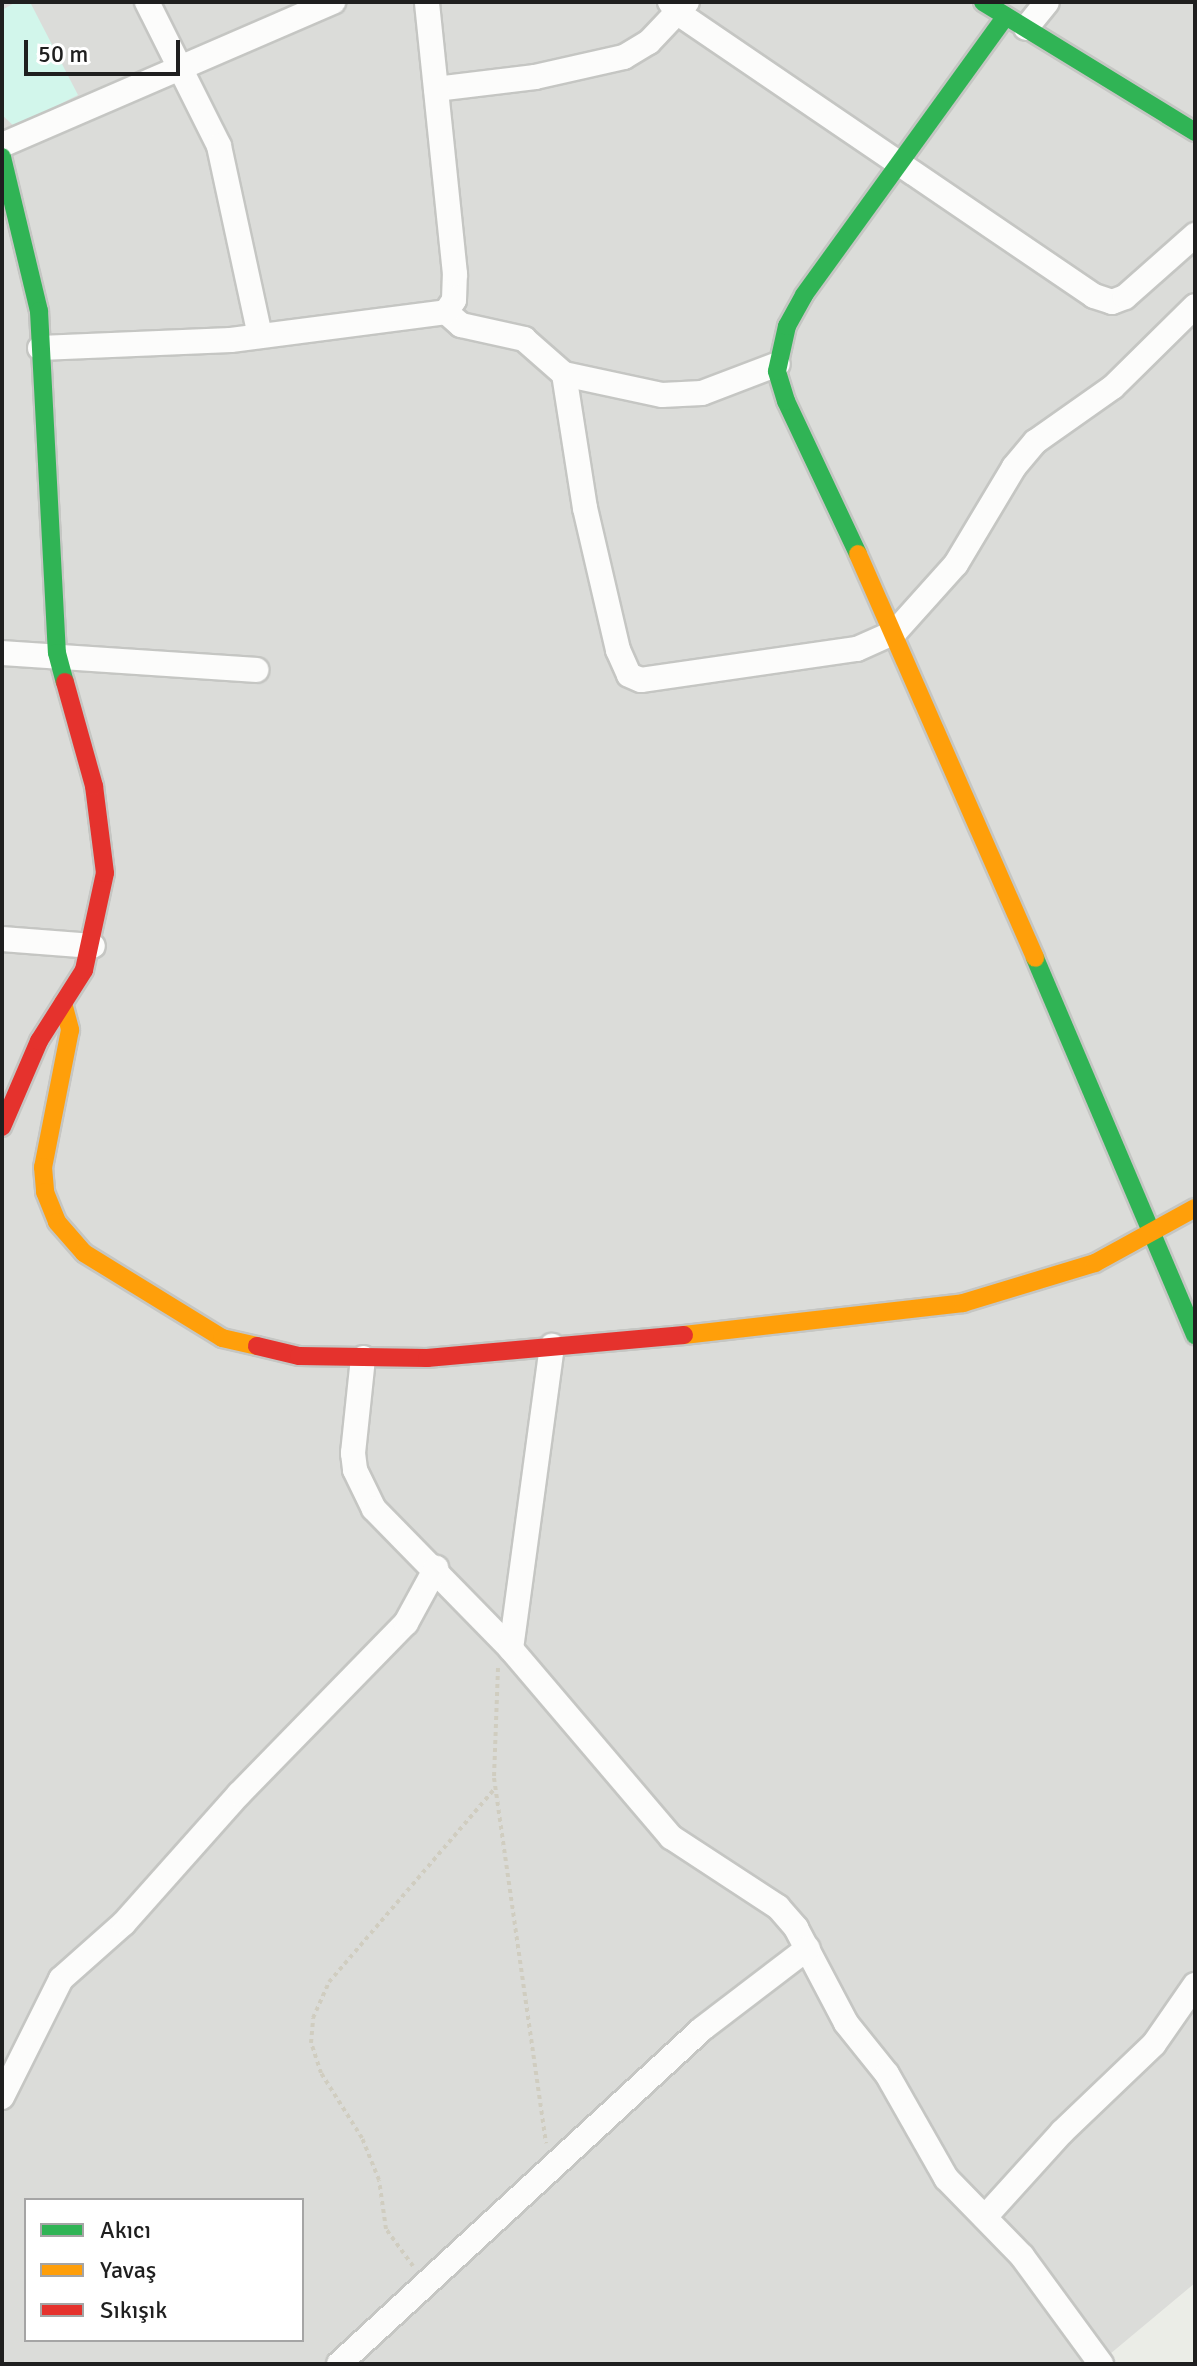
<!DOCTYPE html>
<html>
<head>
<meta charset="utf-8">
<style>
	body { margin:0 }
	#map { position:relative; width:1197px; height:2366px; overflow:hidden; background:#ebede7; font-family:Signika,sans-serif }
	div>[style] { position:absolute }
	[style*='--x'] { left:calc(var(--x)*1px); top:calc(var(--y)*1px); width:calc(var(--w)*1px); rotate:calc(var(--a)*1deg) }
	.residential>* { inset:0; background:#dbdcd9 }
	.park>* { inset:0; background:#d2f6eb }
	.path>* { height:4px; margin-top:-2px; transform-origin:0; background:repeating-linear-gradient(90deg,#d0cdc0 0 4px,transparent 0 8px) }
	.roads { filter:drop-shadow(2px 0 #c5c6c3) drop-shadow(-2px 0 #c5c6c3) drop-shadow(0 2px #c5c6c3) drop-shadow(0 -2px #c5c6c3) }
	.street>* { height:24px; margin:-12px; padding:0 12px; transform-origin:12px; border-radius:12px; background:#fcfcfb }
	.fast>* { height:18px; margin:-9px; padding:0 9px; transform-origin:9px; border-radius:9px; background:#30b455 }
	.slow>* { height:18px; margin:-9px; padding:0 9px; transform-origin:9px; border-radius:9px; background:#ff9f0a }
	.jam>* { height:18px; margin:-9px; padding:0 9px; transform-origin:9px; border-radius:9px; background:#e5322d }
	span { translate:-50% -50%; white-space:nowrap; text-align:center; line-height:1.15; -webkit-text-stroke:6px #fff; paint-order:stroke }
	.frame { position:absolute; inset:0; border:4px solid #1f1f1f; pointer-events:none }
	.legend { position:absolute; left:24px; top:2198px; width:280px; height:144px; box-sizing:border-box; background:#fff; border:2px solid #a5a5a5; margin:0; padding:10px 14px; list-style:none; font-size:24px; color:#1f1f1f }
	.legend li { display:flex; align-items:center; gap:16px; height:40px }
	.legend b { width:40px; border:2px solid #a5a5a5 }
	.scale { position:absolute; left:24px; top:40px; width:156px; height:36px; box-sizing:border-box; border:4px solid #1f1f1f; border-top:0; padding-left:10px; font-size:24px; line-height:28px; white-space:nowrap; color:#1f1f1f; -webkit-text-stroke:6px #fff; paint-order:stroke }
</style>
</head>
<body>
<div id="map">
	<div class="residential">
		<i style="clip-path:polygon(evenodd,2px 2px,1195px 2px,1195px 2283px,1098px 2364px,2px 2364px,2px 2px,26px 2200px,302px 2200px,302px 2340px,26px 2340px,26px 2200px)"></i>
	</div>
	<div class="park">
		<i style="clip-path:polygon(16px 2px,30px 2px,78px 95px,15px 127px,2px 115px,2px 10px)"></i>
	</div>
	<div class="path">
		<i style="--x:498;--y:1668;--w:110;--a:92.1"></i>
		<i style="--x:494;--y:1778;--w:369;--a:81.9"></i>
		<i style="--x:413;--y:2266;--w:46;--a:-126.1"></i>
		<i style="--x:386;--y:2229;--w:49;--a:-98.1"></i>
		<i style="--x:379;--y:2180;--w:45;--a:-112"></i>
		<i style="--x:362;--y:2138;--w:77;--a:-122.2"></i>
		<i style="--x:321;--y:2073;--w:32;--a:-108"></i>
		<i style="--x:311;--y:2043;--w:25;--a:-85"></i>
		<i style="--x:313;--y:2018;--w:39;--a:-66"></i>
		<i style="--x:329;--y:1982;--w:255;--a:-49.4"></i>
	</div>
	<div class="roads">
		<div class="street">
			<i style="--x:147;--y:2;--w:161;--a:63.4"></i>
			<i style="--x:219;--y:146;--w:194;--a:77.8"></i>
			<i style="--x:670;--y:2;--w:14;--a:54"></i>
			<i style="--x:678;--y:13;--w:503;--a:34.23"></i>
			<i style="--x:1094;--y:296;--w:19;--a:18"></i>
			<i style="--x:1112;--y:302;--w:14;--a:-21"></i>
			<i style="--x:1125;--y:297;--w:94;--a:-41.5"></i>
			<i style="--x:1026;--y:28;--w:33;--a:-51"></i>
			<i style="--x:436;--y:89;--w:100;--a:-6.9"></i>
			<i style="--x:535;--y:77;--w:91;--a:-12.7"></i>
			<i style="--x:624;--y:57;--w:29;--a:-31"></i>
			<i style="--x:649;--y:42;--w:55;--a:-46.5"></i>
			<i style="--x:2;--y:145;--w:361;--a:-23.4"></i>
			<i style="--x:446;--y:312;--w:20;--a:41"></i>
			<i style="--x:461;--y:325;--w:65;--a:12.5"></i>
			<i style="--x:524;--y:339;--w:53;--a:41.2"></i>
			<i style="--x:564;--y:374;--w:100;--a:12.1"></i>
			<i style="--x:662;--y:395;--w:40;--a:-2.9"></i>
			<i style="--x:702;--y:393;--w:81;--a:-20.9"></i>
			<i style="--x:40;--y:348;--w:191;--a:-2.4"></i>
			<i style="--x:231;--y:340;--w:217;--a:-7.4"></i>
			<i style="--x:446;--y:312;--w:14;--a:-56"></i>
			<i style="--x:454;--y:300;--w:26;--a:-88"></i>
			<i style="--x:455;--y:274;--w:273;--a:-95.9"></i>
			<i style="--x:564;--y:374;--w:136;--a:81.1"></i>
			<i style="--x:585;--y:508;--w:146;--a:76.9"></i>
			<i style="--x:618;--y:650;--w:27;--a:66"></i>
			<i style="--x:629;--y:675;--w:13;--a:23"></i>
			<i style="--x:641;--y:680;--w:218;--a:-8.2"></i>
			<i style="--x:857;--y:649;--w:42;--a:-24.1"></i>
			<i style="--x:895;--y:632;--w:91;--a:-48.1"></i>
			<i style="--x:956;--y:564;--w:113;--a:-59.1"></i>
			<i style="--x:1014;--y:467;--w:33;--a:-50"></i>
			<i style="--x:1035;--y:442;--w:95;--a:-35.2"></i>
			<i style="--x:1113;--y:387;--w:115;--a:-44.6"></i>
			<i style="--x:2;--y:653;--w:255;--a:3.8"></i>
			<i style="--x:2;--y:939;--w:91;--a:4.4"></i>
			<i style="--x:363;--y:1358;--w:96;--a:96"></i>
			<i style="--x:353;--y:1453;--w:17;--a:83"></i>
			<i style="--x:355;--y:1470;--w:43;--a:64"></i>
			<i style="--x:374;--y:1509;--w:196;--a:45.6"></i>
			<i style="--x:511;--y:1649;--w:247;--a:49.6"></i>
			<i style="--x:671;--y:1837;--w:128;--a:33.2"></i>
			<i style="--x:778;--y:1907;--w:28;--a:49"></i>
			<i style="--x:796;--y:1928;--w:107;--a:62.2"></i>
			<i style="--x:846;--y:2023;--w:65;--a:51.2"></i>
			<i style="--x:887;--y:2074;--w:120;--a:60.4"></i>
			<i style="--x:946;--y:2178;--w:109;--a:45.7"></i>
			<i style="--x:1022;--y:2256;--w:134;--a:53.8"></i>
			<i style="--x:511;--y:1649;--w:306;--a:-82.3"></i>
			<i style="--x:2;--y:2097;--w:132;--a:-63.4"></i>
			<i style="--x:61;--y:1979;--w:84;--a:-41.6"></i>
			<i style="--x:124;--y:1923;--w:173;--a:-48.3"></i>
			<i style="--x:239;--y:1794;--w:239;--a:-45.7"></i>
			<i style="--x:406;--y:1623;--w:63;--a:-61.4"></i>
			<i style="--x:985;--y:2217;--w:115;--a:-47.8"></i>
			<i style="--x:1062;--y:2132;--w:127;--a:-43.7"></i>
			<i style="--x:1154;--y:2044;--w:72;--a:-55.2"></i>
			<i style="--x:339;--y:2364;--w:494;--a:-42.7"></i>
			<i style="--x:702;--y:2029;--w:133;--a:-37.4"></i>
		</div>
		<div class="fast">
			<i style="--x:983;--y:2;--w:249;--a:31.5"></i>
			<i style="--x:2;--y:157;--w:158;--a:76.5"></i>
			<i style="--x:39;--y:311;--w:342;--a:87"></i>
			<i style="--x:57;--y:653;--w:30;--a:75"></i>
			<i style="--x:858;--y:554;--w:169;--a:-115.2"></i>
			<i style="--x:786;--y:401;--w:31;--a:-107"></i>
			<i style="--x:777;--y:371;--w:46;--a:-77.5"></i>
			<i style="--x:787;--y:326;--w:35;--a:-61"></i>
			<i style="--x:804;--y:295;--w:344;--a:-54.1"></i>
			<i style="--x:1035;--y:958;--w:410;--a:67"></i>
		</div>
		<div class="slow">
			<i style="--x:858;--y:554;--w:441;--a:66.3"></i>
			<i style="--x:63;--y:1003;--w:28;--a:75"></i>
			<i style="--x:70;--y:1030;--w:140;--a:101.1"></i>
			<i style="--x:43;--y:1167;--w:25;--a:85"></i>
			<i style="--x:45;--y:1192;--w:32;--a:68"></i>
			<i style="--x:57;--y:1222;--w:41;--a:48.9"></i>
			<i style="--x:84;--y:1253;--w:162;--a:31.6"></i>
			<i style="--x:222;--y:1338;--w:36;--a:13"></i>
			<i style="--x:684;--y:1335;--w:281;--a:-6.5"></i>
			<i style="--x:963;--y:1303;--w:138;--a:-16.9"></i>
			<i style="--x:1095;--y:1263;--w:114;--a:-28.8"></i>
		</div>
		<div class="jam">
			<i style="--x:2;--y:1127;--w:94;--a:-66.7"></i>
			<i style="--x:39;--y:1041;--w:84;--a:-57.6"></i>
			<i style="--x:84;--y:970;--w:99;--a:-77.8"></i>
			<i style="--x:105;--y:873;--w:88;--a:-97.2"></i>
			<i style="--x:94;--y:786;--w:108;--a:-105.6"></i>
			<i style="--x:257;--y:1346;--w:43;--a:13.4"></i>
			<i style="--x:299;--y:1356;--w:128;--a:0.9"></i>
			<i style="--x:427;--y:1358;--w:258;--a:-5.1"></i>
		</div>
	</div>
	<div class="frame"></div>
	<ul class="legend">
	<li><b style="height:10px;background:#30b455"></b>Akıcı</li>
	<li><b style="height:10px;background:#ff9f0a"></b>Yavaş</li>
	<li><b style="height:10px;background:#e5322d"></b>Sıkışık</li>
	</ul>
	<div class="scale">50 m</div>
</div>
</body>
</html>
